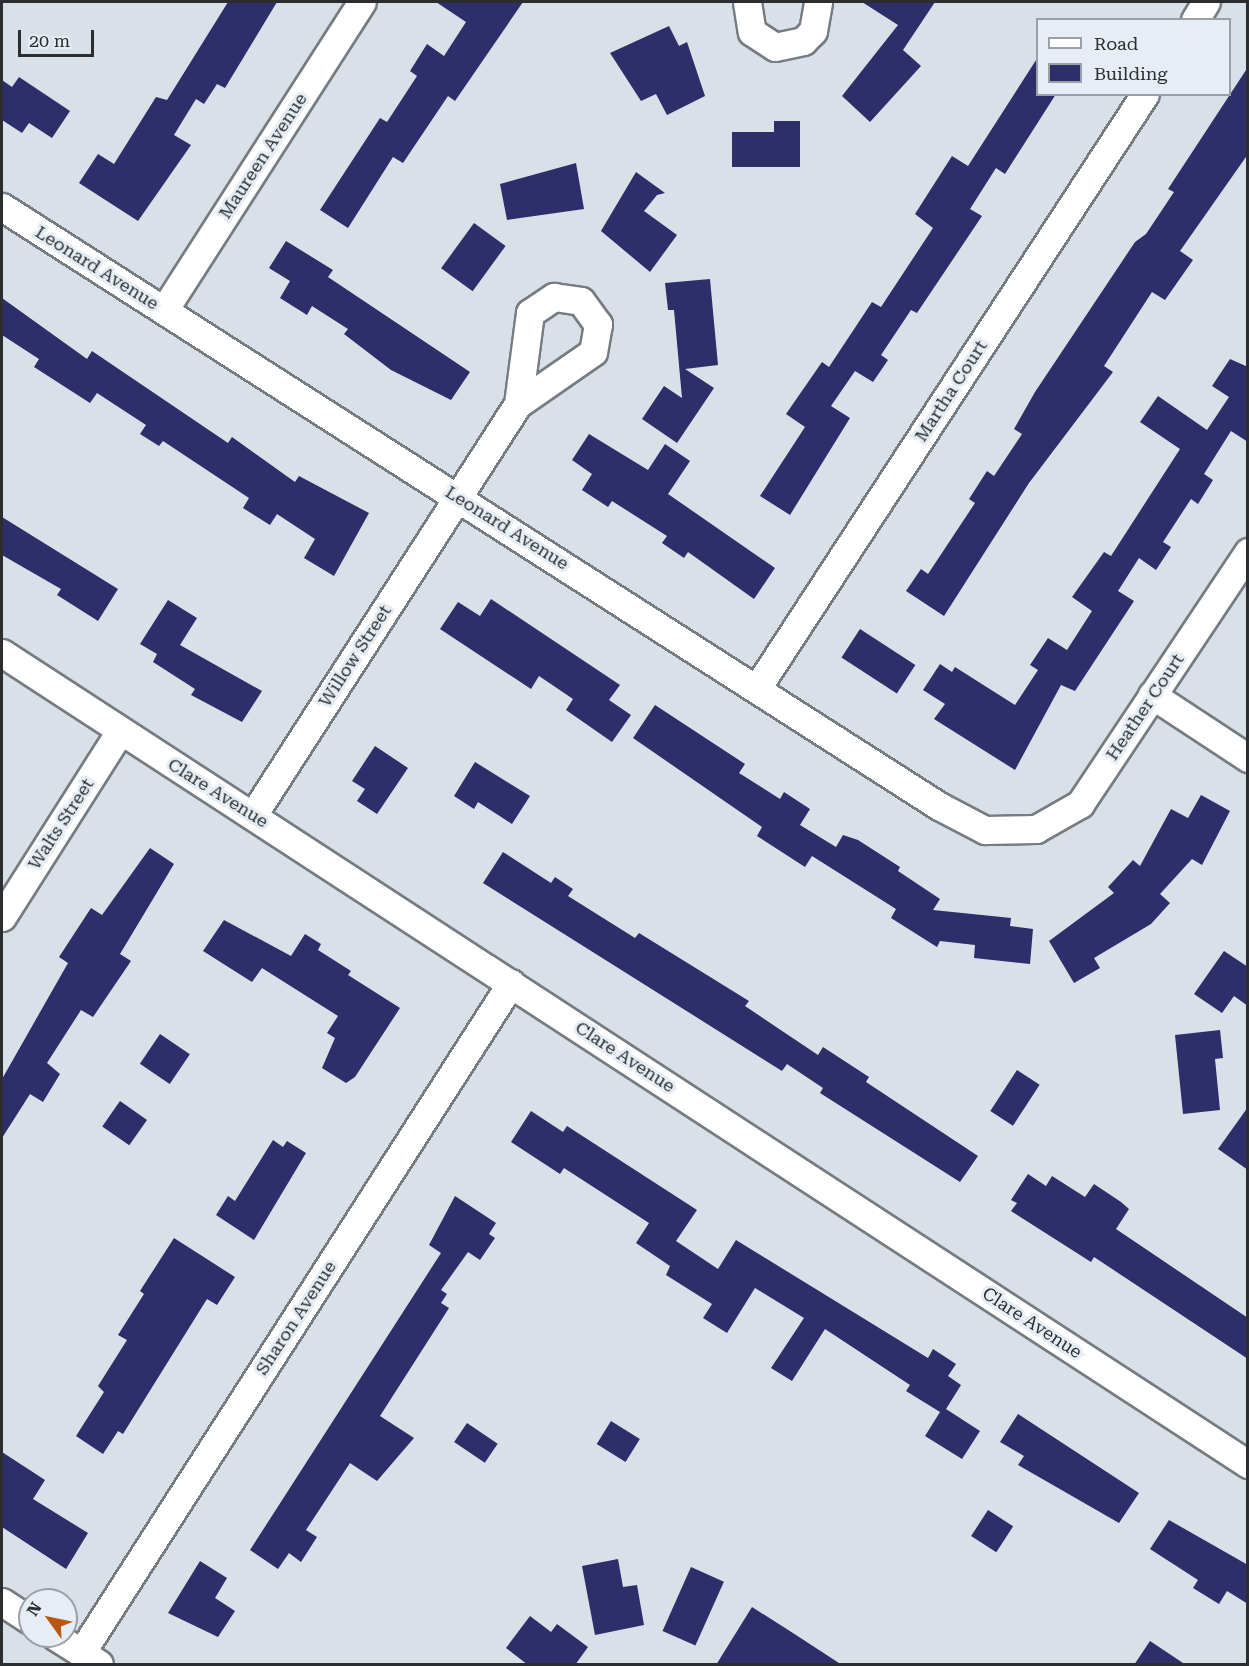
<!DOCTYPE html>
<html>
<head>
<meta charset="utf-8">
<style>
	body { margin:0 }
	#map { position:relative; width:1249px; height:1666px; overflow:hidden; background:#d9e0e7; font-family:"Roboto Serif",serif }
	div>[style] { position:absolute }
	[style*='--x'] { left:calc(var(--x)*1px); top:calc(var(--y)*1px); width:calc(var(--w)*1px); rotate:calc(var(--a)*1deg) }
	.building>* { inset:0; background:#2d2e6a; transform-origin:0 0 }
	.roads { filter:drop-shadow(2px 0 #757c82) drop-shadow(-2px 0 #757c82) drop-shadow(0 2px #757c82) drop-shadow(0 -2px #757c82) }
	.minor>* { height:27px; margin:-13.5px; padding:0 13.5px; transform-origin:13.5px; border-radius:13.5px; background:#fff }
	span { translate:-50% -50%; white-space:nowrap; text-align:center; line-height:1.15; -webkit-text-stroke:6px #e6edf4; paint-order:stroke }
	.street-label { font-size:18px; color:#2b2d30 }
	.frame { position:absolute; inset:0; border:3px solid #2b2d30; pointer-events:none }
	.legend { position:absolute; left:1036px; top:18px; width:195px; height:78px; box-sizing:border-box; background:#e6edf4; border:2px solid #9ba0a6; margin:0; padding:8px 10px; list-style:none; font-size:18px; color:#2b2d30 }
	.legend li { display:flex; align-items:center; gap:12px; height:30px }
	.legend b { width:30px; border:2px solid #9ba0a6 }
	.north { position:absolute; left:18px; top:1588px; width:60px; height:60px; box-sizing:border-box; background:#e6edf4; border:2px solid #9ba0a6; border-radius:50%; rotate:303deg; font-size:16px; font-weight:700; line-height:24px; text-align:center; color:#2b2d30 }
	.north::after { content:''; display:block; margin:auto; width:21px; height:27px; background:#b85812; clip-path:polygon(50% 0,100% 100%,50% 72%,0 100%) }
	.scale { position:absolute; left:18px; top:30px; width:76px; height:27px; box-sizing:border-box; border:3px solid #2b2d30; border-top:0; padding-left:8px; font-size:18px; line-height:21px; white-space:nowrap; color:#2b2d30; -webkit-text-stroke:4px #e6edf4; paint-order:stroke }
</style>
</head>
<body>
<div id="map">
	<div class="building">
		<i style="clip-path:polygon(228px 2px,277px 2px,225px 88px,217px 84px,204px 104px,196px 99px,174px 135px,191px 145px,138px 221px,79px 183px,98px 154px,114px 164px,156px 97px,167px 100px)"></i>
		<i style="clip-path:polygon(436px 2px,523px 2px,455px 101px,448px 96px,403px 163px,393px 157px,348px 228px,320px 210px,380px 118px,387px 122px,417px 76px,410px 71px,427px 44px,444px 56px,466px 22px)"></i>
		<i style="clip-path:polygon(862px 2px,935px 2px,903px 50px,921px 66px,870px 122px,842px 96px,898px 25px)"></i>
		<i style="clip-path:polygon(669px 26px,679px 46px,687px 42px,705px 96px,667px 115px,656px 94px,641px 101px,610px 53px)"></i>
		<i style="clip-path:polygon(1038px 57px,1038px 94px,1056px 94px,1005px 174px,996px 168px,970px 209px,982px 216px,917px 313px,911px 310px,881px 355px,888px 360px,873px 382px,855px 371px,831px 406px,850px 418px,790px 515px,760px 496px,805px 427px,786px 414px,822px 362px,829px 367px,872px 302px,881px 307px,933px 228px,915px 214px,952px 156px,968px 166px)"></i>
		<i style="clip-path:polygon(1248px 67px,1248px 154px,1180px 251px,1193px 260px,1165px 300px,1152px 292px,1104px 366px,1113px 372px,1029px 483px,944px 616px,906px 591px,921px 569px,928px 574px,975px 503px,969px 499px,987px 471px,994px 476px,1022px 434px,1014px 429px,1035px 392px,1135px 242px,1146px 234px,1174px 192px,1168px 189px)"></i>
		<i style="clip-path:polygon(19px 77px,70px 111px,52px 138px,29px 123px,22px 133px,2px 120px,2px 80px,12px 87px)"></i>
		<i style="clip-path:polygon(774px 121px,800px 121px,800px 167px,732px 167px,732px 132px,774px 132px)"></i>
		<i style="clip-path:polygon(576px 163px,584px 209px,507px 220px,500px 184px)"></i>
		<i style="clip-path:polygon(636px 172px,665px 193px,657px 195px,644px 211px,677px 235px,650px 272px,601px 231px)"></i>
		<i style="left:474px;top:223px;width:39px;height:56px;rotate:36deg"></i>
		<i style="clip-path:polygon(286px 241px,333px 270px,328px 277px,470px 372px,451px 400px,391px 370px,344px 334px,348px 329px,312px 306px,307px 315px,280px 298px,290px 281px,269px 268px)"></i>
		<i style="clip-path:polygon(710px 279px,718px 365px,685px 369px,714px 388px,677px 443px,642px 419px,664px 386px,682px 398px,674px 310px,668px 310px,665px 283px)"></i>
		<i style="clip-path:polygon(2px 298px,87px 359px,92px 351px,228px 443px,232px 437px,295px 482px,299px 476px,369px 513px,334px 576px,304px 558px,315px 539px,277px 514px,270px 525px,243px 508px,249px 498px,163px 441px,159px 446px,140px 434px,146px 425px,97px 393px,90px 403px,34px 367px,39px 359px,2px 335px)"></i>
		<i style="clip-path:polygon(1230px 359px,1248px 367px,1248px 442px,1231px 431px,1204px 474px,1213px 480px,1198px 504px,1191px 499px,1163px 542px,1171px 547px,1156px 570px,1139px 558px,1118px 591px,1134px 601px,1075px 691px,1061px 685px,1015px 770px,934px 719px,945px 704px,923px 690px,940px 664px,952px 672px,955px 667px,1015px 705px,1038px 670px,1030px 665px,1048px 638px,1067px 650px,1092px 611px,1072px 597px,1104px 552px,1111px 556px,1180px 449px,1140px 422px,1158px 396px,1207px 430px,1229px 397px,1212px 386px)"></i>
		<i style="clip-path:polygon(589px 434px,648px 470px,665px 444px,690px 461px,668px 494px,775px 568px,754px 599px,688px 552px,684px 558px,662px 543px,667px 536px,612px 501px,608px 507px,582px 490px,592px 474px,572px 460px)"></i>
		<i style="clip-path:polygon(2px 517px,118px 589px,98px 621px,57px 595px,61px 589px,2px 555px)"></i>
		<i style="clip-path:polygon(491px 599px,620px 685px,609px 700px,631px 715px,612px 742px,566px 710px,573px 699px,539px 676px,531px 689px,440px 629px,458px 602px,480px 616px)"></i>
		<i style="clip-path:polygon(168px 600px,197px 618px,180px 645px,262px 691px,242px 722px,191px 695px,195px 689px,153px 662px,157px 654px,140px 644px)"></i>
		<i style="left:860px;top:629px;width:66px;height:34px;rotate:33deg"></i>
		<i style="clip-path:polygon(655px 705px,745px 764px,739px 773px,780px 799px,784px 792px,810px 809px,800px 825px,836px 847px,843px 835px,858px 840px,900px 867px,898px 871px,940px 899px,933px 910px,1011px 918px,1010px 926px,1033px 929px,1030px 964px,974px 958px,975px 945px,940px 941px,937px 947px,891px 918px,896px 909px,812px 856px,805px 867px,757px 836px,762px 827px,633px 738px)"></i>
		<i style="clip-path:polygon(375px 746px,408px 768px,377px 814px,357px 801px,365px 789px,352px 781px)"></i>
		<i style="clip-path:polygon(475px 762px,530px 796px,512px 824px,478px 802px,474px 809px,454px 796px)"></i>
		<i style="clip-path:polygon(1201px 795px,1230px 811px,1202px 865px,1192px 859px,1160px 894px,1170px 903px,1151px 924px,1094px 958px,1100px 968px,1074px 983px,1049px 941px,1114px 893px,1108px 887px,1133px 860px,1140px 866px,1171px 809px,1188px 818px)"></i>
		<i style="clip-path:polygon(150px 848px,174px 864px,120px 954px,131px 961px,93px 1017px,81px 1010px,47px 1063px,60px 1074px,43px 1102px,30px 1094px,2px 1138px,2px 1079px,68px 963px,59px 957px,91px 908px,102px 915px)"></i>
		<i style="clip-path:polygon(503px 852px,551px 883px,555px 877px,573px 889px,568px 896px,635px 938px,639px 933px,749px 1001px,745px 1006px,818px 1055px,823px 1047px,869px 1077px,866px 1082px,978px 1156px,960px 1182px,820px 1093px,823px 1088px,787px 1064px,782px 1071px,483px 883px)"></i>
		<i style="clip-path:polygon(224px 920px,291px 956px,305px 934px,321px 944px,318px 950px,351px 971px,348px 975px,400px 1008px,355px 1077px,346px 1083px,322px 1068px,335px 1038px,327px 1033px,338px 1016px,262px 968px,252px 982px,203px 951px)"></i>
		<i style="clip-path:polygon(1224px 951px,1248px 967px,1248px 1006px,1234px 996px,1222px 1013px,1194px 994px)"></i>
		<i style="clip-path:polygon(1220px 1030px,1223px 1058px,1215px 1059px,1220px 1110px,1183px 1114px,1175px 1035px)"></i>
		<i style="left:160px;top:1034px;width:36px;height:36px;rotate:34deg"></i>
		<i style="left:1017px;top:1070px;width:27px;height:49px;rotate:33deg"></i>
		<i style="left:120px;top:1101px;width:33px;height:31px;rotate:35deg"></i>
		<i style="clip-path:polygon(1248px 1107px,1248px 1170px,1218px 1149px)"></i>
		<i style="clip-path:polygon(531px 1111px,563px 1132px,567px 1126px,697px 1210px,676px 1241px,718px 1269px,736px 1240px,928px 1358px,933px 1349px,956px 1364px,948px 1376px,961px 1385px,946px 1409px,980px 1431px,962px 1459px,925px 1436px,940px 1412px,906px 1391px,910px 1385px,825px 1329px,792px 1381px,771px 1368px,804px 1318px,755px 1288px,727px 1333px,703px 1318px,712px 1304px,666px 1275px,670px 1266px,636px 1243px,649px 1223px,564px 1168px,560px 1174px,511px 1142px)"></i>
		<i style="clip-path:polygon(273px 1140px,283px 1147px,287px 1141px,306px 1153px,254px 1240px,216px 1215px,228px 1196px,235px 1201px)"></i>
		<i style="clip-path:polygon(1028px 1174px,1046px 1186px,1052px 1176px,1085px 1197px,1094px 1184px,1121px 1202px,1129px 1209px,1116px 1229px,1248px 1318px,1248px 1359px,1094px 1257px,1091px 1262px,1011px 1211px,1017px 1203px,1011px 1200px)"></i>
		<i style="clip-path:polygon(455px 1196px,496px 1223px,489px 1234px,495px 1238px,480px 1260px,468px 1252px,441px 1290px,447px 1294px,441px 1303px,449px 1308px,380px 1416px,414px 1438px,377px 1481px,350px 1463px,306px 1530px,317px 1537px,301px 1562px,289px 1553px,278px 1569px,250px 1550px,441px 1253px,429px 1245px)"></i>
		<i style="clip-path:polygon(174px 1238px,235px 1277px,217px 1305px,207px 1299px,123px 1434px,118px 1431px,103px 1454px,76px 1436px,104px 1392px,98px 1386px,127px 1340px,118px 1335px,144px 1294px,140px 1291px)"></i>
		<i style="clip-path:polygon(1018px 1414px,1139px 1493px,1119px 1523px,1018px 1465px,1024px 1456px,1000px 1442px)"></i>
		<i style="left:611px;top:1421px;width:34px;height:27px;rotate:32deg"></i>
		<i style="left:467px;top:1423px;width:37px;height:23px;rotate:34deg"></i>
		<i style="clip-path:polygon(2px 1452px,45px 1480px,33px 1499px,88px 1533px,66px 1569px,2px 1527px)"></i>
		<i style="left:988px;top:1510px;width:30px;height:31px;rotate:33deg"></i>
		<i style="clip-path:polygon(1169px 1520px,1248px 1565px,1248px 1604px,1227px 1591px,1219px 1604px,1193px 1588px,1198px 1580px,1150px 1549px)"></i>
		<i style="clip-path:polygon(618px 1559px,623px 1587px,637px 1585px,644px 1625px,595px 1635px,582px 1566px)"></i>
		<i style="clip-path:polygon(200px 1561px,227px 1578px,215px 1598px,235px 1611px,218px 1637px,168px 1613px)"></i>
		<i style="left:691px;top:1567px;width:36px;height:70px;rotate:24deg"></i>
		<i style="clip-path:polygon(752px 1607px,796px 1635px,842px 1665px,716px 1665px)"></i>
		<i style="clip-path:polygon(530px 1616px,551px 1632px,557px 1624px,588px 1647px,575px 1665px,528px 1665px,506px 1648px)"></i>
		<i style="clip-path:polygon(1150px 1641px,1186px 1665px,1134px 1665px)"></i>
	</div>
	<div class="roads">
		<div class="minor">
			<i style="--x:747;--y:2;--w:30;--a:81"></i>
			<i style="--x:752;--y:32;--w:27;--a:33"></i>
			<i style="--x:775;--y:47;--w:29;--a:-12"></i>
			<i style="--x:803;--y:41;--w:14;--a:-45"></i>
			<i style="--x:813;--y:31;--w:29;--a:-80"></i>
			<i style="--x:1195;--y:20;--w:21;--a:-59"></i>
			<i style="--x:2;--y:207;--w:1112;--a:32.59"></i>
			<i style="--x:939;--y:806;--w:52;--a:27.6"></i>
			<i style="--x:985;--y:830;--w:51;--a:-1.1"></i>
			<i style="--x:1036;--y:829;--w:51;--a:-29.6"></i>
			<i style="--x:1080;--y:804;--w:303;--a:-56.3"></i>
			<i style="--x:164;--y:310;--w:366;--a:-57.3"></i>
			<i style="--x:2;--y:653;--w:1487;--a:33.06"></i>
			<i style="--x:757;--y:688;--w:709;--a:-56.85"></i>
			<i style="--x:1152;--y:695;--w:115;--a:33.3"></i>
			<i style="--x:253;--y:815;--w:489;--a:-57.2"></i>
			<i style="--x:518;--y:404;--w:92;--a:-82.5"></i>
			<i style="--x:530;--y:313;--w:29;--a:-34"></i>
			<i style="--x:554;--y:297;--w:27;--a:8"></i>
			<i style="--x:581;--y:301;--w:29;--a:54"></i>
			<i style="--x:598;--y:324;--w:28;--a:100"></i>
			<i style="--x:593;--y:352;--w:91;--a:145.3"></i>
			<i style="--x:2;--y:917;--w:220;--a:-57.6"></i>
			<i style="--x:2;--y:1602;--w:33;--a:33"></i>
			<i style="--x:55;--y:1636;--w:52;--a:32.5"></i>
			<i style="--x:81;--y:1653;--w:796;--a:-57.31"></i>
		</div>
	</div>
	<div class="street-label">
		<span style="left:263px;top:156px;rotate:-57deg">Maureen Avenue</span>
		<span style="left:97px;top:268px;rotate:32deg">Leonard Avenue</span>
		<span style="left:951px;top:391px;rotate:-57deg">Martha Court</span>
		<span style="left:507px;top:528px;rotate:32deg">Leonard Avenue</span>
		<span style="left:355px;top:656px;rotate:-57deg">Willow Street</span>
		<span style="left:1145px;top:707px;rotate:-56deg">Heather Court</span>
		<span style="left:218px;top:793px;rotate:32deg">Clare Avenue</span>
		<span style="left:61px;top:824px;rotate:-57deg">Walts Street</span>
		<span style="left:625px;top:1057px;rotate:33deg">Clare Avenue</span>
		<span style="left:296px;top:1318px;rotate:-57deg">Sharon Avenue</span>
		<span style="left:1032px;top:1323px;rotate:33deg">Clare Avenue</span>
	</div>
	<div class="frame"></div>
	<ul class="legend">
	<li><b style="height:8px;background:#fff"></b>Road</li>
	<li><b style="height:16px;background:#2d2e6a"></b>Building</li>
	</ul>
	<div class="north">N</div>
	<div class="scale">20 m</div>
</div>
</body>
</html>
